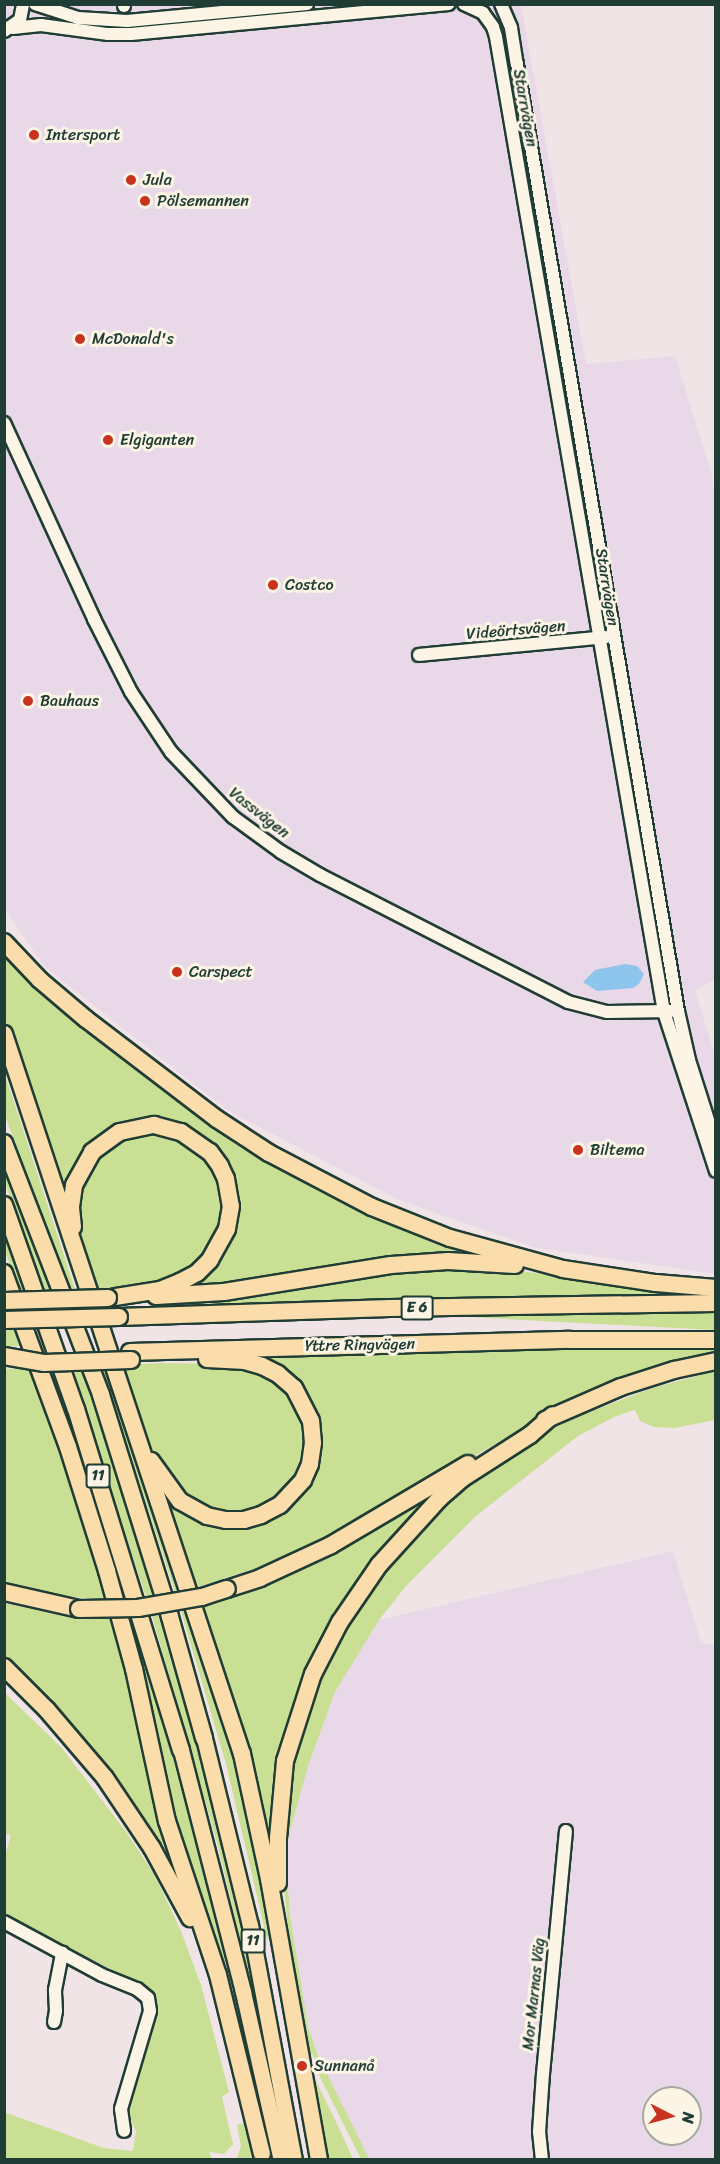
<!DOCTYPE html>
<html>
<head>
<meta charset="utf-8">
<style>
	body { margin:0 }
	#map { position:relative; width:720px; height:2164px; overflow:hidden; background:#f1e4e6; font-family:Sriracha,sans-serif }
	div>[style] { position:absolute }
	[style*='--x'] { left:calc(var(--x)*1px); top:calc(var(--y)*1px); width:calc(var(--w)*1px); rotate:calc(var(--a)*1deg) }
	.built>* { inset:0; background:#e9d8e7 }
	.green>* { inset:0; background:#c9df94; transform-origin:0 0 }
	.water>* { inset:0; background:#8ec5ec }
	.roads { filter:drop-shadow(2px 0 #1f3d34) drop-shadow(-2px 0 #1f3d34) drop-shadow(0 2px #1f3d34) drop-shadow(0 -2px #1f3d34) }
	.minor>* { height:12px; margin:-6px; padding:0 6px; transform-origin:6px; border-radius:6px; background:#fcf5e5 }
	.major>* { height:15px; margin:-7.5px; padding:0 7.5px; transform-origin:7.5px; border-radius:7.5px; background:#faddab }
	.highway>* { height:16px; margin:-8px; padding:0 8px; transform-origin:8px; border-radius:8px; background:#faddab }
	.bridges { filter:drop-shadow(2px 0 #1f3d34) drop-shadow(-2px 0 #1f3d34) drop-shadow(0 2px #1f3d34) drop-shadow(0 -2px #1f3d34) }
	.highway-bridge>* { height:16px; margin:-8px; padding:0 8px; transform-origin:8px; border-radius:8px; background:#faddab }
	.dots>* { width:16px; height:16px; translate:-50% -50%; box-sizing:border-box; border:3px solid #fcf5e5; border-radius:50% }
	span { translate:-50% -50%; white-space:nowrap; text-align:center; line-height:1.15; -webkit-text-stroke:6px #fcf5e5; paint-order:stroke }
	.shield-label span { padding:2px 4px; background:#fcf5e5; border:2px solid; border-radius:4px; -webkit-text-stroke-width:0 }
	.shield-label { font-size:15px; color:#1f3d34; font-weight:700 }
	.street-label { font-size:16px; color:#1f3d34 }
	.poi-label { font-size:16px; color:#1f3d34 }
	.left { translate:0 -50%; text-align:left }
	.frame { position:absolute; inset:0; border:6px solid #1f3d34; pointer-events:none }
	.north { position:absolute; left:642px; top:2086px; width:60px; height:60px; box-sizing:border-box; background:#fcf5e5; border:2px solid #a4ab9e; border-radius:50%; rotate:96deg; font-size:16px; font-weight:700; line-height:24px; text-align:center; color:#1f3d34 }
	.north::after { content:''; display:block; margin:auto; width:21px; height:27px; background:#c8321e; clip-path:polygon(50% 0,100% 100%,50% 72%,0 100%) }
</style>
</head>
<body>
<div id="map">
	<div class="built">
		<i style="clip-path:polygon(4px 5px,521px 5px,586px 364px,675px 356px,711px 472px,716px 506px,716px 979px,695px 990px,715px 1056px,715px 1274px,533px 1247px,399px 1200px,227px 1110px,44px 966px,5px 909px)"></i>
		<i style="clip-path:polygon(evenodd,673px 1551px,701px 1643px,715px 1645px,715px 2159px,369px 2159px,317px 2053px,308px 2027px,290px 1915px,286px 1860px,288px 1840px,308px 1766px,335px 1692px,379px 1620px,673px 1551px,654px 2098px,690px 2098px,690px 2134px,654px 2134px,654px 2098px)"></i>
	</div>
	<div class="green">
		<i style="clip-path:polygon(4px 948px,216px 1125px,491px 1257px,171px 1292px,198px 1278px,236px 1193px,183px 1127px,109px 1132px,67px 1212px,5px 1020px)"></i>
		<i style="clip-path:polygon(4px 1072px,20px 1120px,76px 1292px,69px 1292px,5px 1115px)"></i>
		<i style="clip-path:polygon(147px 1132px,170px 1134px,196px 1147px,221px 1180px,224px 1219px,200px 1262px,167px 1282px,118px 1290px,98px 1290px,81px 1238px,77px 1214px,78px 1191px,101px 1151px,120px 1139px)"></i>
		<i style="clip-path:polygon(5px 1151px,56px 1291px,43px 1291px,5px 1183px)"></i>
		<i style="clip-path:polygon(4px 1231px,26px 1291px,20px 1292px,5px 1251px)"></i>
		<i style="clip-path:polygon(495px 1268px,696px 1293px,229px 1304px,228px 1296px,391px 1270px)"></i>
		<i style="left:716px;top:1311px;width:19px;height:607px;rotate:93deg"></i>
		<i style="clip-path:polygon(4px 1328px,16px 1328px,23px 1346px,5px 1346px)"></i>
		<i style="clip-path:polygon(715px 1347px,715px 1355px,562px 1406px,326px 1541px,275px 1562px,192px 1589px,157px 1483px,212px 1522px,294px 1500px,315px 1416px,256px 1356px)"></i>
		<i style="clip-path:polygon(162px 1363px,230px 1364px,270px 1376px,294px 1397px,306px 1428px,304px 1463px,289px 1489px,263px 1508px,236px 1515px,209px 1510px,182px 1495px,153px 1454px,121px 1365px)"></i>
		<i style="clip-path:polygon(101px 1365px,107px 1365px,182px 1591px,175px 1592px)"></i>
		<i style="clip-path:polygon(70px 1366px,83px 1366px,157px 1596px,146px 1597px)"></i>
		<i style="clip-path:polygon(46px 1367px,52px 1367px,128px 1599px,121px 1599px)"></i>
		<i style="clip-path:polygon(29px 1368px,60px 1448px,111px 1599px,65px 1597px,5px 1583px,4px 1369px)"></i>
		<i style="clip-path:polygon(715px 1371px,715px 1420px,675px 1428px,654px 1427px,640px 1421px,635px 1410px,616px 1416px,578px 1436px,476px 1516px,406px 1586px,379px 1620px,335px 1692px,308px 1766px,288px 1839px,286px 1860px,290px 1915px,308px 2027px,317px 2053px,369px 2159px,361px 2159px,317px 2071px,313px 2054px,308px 2054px,292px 1964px,284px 1890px,283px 1854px,292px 1763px,315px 1684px,342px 1630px,379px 1575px,435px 1511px,472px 1478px,528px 1441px,581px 1415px,653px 1388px)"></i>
		<i style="clip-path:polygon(447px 1484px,304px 1682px,272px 1866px,200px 1607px,247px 1593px,331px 1555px)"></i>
		<i style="clip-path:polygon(4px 1603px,69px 1617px,116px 1619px,189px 1898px,162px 1850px,53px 1705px,5px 1658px)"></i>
		<i style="clip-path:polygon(188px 1610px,239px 1759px,273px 1938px,267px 1939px,226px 1764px,181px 1611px)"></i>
		<i style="clip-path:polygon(163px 1615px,236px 1881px,266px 2049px,218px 1846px,152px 1616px)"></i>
		<i style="clip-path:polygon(128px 1618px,133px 1618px,174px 1752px,230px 1960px,223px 1962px,170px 1813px)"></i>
		<i style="clip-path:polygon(5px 1693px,61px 1747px,127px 1833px,155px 1876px,181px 1931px,201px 1985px,229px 2092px,222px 2097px,233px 2144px,224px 2154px,209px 2152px,212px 2159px,5px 2159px,4px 2112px,104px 2148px,133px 2151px,136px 2132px,126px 2106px,155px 2002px,146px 1987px,5px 1915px,5px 1856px,11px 1835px,4px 1834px)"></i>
		<i style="clip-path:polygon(316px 2081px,339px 2128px,353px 2159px,323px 2159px,312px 2082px)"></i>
		<i style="clip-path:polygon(244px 2123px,253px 2145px,257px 2159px,236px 2160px,241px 2146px,237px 2125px)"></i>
	</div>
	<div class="water">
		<i style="clip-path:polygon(625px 964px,637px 966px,644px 974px,639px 984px,633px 988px,597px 991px,583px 982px,595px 970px)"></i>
	</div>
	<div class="roads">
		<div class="minor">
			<i style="--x:35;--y:4;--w:45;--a:18"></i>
			<i style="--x:78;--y:18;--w:49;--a:3.5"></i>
			<i style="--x:127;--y:21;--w:181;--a:-5.4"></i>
			<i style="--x:124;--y:4;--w:2;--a:90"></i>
			<i style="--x:464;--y:4;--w:21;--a:25"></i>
			<i style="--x:483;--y:13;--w:17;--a:54"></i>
			<i style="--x:493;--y:27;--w:10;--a:73"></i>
			<i style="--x:496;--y:37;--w:989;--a:80.22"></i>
			<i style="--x:664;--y:1012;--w:167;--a:71.9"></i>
			<i style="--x:501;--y:4;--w:26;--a:67"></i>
			<i style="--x:511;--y:28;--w:36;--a:81"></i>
			<i style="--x:517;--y:64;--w:961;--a:80.35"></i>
			<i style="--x:678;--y:1011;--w:50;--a:77.3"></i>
			<i style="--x:689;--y:1060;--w:89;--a:72.4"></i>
			<i style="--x:13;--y:28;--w:28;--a:-6"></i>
			<i style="--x:41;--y:25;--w:68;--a:7.7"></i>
			<i style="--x:108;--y:34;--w:23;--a:0"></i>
			<i style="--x:131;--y:34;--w:319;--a:-5.4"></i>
			<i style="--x:4;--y:31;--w:19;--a:-35"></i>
			<i style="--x:20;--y:20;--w:16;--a:-79"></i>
			<i style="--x:4;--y:423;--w:216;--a:65.3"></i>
			<i style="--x:94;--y:619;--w:82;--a:63.1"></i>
			<i style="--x:131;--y:692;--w:72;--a:56.3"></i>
			<i style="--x:171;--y:752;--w:90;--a:46.4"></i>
			<i style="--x:233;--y:817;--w:59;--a:36.1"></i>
			<i style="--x:281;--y:852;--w:45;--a:30.5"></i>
			<i style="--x:320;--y:875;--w:279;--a:27.1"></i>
			<i style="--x:568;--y:1002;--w:40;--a:14.4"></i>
			<i style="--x:607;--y:1012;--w:64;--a:-0.9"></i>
			<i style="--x:419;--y:655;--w:188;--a:-5.5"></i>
			<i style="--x:4;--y:1922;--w:111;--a:28.4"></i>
			<i style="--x:102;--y:1975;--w:38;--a:22"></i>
			<i style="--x:137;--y:1989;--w:14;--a:39"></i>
			<i style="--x:148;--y:1998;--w:13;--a:81"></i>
			<i style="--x:150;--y:2011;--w:102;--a:106.5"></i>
			<i style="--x:121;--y:2109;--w:22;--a:82"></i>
			<i style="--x:54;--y:2022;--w:11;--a:-80"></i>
			<i style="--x:56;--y:2011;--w:21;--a:-93"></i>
			<i style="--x:55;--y:1990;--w:38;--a:-79"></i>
			<i style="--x:542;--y:2160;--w:28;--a:-96"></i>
			<i style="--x:539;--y:2132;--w:58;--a:-86.1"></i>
			<i style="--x:543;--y:2074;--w:244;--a:-84.6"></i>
		</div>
		<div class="major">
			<i style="--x:204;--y:1738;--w:193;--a:76.2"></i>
			<i style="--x:250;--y:1925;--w:239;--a:79.4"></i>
			<i style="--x:181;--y:1750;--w:250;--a:75.6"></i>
			<i style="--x:243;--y:1992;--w:172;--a:77.3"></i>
		</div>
		<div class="highway">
			<i style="--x:4;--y:942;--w:52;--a:46.5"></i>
			<i style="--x:40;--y:980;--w:60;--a:40.3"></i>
			<i style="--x:86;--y:1019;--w:165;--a:37.4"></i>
			<i style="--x:217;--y:1119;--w:62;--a:33.2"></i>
			<i style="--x:269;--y:1153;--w:116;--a:27.7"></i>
			<i style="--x:372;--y:1207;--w:84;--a:21.7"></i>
			<i style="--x:450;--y:1238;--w:117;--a:15.3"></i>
			<i style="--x:563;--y:1269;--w:94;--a:8.6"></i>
			<i style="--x:656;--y:1283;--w:60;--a:4.8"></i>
			<i style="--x:4;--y:1034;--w:758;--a:71.71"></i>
			<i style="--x:242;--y:1754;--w:128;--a:77.8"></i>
			<i style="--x:269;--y:1879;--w:285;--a:79.9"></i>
			<i style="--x:4;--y:1143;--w:270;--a:68.9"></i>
			<i style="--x:101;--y:1395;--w:232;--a:72.7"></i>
			<i style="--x:170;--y:1617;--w:126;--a:74.3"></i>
			<i style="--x:4;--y:1205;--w:216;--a:70.6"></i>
			<i style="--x:76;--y:1409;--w:357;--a:72.9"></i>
			<i style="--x:73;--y:1227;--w:20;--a:-96"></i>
			<i style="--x:71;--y:1207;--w:22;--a:-82"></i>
			<i style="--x:74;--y:1185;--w:38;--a:-61"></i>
			<i style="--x:92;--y:1152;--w:34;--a:-36"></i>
			<i style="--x:120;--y:1132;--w:35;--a:-12"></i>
			<i style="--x:154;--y:1125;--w:28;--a:15"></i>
			<i style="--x:181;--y:1132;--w:35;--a:35"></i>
			<i style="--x:210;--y:1152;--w:17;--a:54"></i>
			<i style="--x:220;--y:1166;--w:14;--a:65"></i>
			<i style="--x:226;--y:1179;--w:27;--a:80"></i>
			<i style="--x:231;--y:1206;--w:23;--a:100"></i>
			<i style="--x:227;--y:1229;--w:35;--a:119"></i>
			<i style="--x:210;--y:1260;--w:18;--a:135"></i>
			<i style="--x:197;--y:1273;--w:19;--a:152"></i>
			<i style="--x:180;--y:1282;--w:22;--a:158"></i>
			<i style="--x:160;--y:1290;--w:46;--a:171.2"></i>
			<i style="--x:4;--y:1273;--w:185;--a:69.8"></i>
			<i style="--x:68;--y:1447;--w:130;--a:72.5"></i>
			<i style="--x:107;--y:1571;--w:102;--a:74.6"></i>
			<i style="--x:134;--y:1669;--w:156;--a:77.8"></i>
			<i style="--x:167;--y:1821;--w:162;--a:71.7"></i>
			<i style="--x:218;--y:1975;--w:184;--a:76.2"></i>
			<i style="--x:156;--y:1296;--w:68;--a:-3.4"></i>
			<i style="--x:224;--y:1292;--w:169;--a:-9.2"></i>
			<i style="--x:391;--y:1265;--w:57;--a:-4"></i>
			<i style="--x:448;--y:1261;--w:67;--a:3.4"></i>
			<i style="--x:119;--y:1317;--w:271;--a:-1.9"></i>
			<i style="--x:390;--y:1308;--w:326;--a:-0.9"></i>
			<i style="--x:130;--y:1352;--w:440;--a:-1.6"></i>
			<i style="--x:570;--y:1340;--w:146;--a:0"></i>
			<i style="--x:545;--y:1420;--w:83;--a:-23.5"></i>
			<i style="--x:621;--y:1387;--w:56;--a:-17.8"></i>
			<i style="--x:674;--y:1370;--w:43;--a:-12.1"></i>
			<i style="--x:151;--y:1461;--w:49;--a:54.1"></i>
			<i style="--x:180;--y:1501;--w:31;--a:29"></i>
			<i style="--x:207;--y:1516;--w:19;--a:12"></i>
			<i style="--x:226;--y:1520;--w:18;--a:0"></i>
			<i style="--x:244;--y:1520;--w:18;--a:-16"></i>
			<i style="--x:261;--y:1515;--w:21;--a:-28"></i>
			<i style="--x:280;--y:1505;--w:34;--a:-47"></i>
			<i style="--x:303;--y:1480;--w:17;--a:-66"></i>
			<i style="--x:310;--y:1464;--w:21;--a:-82"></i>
			<i style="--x:313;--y:1443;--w:22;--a:-95"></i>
			<i style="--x:311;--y:1421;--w:37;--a:-117"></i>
			<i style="--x:294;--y:1388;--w:21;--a:-139"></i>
			<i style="--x:278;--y:1374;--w:18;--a:-153"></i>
			<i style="--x:262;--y:1366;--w:18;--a:-164"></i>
			<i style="--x:245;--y:1361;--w:38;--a:-177"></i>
			<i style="--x:227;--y:1589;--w:35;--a:-18"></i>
			<i style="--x:260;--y:1578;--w:78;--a:-24.9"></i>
			<i style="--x:331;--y:1545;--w:159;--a:-30.6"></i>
			<i style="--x:4;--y:1592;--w:77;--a:12.8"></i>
			<i style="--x:4;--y:1667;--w:61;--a:45"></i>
			<i style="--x:47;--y:1710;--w:89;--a:49.5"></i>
			<i style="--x:105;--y:1778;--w:84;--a:56.1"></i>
			<i style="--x:152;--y:1848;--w:80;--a:61.5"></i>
			<i style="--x:278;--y:1883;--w:45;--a:-90"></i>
			<i style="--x:278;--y:1838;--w:77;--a:-84.8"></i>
			<i style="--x:285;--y:1761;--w:91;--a:-72.2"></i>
			<i style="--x:313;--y:1674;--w:59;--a:-62.6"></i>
			<i style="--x:340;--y:1622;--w:69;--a:-55.6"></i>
			<i style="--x:379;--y:1565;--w:91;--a:-47.7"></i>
			<i style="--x:440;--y:1498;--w:30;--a:-41"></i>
			<i style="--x:463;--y:1478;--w:80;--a:-32.7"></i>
			<i style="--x:530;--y:1435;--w:30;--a:-41"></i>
		</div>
	</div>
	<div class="bridges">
		<div class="highway-bridge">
			<i style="--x:4;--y:1301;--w:104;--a:-1.7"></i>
			<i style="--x:4;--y:1320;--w:115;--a:-1.5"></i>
			<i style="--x:4;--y:1356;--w:41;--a:9.9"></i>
			<i style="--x:44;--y:1363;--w:87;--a:-2"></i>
			<i style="--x:79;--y:1609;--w:59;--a:-1"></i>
			<i style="--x:138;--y:1608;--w:65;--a:-9.8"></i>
			<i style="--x:202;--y:1597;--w:26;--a:-18"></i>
		</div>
	</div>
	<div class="dots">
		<i style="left:34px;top:135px;background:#c8321e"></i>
		<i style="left:131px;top:180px;background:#c8321e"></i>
		<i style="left:145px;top:201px;background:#c8321e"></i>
		<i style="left:80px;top:339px;background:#c8321e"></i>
		<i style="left:108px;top:440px;background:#c8321e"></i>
		<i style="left:273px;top:585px;background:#c8321e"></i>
		<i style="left:28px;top:701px;background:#c8321e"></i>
		<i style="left:177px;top:972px;background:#c8321e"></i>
		<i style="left:578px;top:1150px;background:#c8321e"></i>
		<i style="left:302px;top:2066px;background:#c8321e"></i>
	</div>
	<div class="shield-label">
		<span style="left:417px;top:1308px">E 6</span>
		<span style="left:98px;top:1476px">11</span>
		<span style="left:253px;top:1941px">11</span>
	</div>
	<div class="street-label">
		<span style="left:525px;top:108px;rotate:80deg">Starrvägen</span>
		<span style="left:607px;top:587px;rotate:81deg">Starrvägen</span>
		<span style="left:516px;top:630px;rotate:-5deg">Videörtsvägen</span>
		<span style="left:259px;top:813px;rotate:38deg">Vassvägen</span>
		<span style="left:360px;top:1345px;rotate:-1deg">Yttre Ringvägen</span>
		<span style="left:534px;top:1994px;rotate:-84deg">Mor Marnas Väg</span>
	</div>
	<div class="poi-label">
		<span class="left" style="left:46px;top:135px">Intersport</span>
		<span class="left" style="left:143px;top:180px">Jula</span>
		<span class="left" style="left:157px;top:201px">Pölsemannen</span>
		<span class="left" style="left:92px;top:339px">McDonald's</span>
		<span class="left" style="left:120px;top:440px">Elgiganten</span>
		<span class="left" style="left:285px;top:585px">Costco</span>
		<span class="left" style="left:40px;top:701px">Bauhaus</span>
		<span class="left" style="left:189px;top:972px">Carspect</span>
		<span class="left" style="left:590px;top:1150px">Biltema</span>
		<span class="left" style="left:314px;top:2066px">Sunnanå</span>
	</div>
	<div class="frame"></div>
	<div class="north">N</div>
</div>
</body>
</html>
